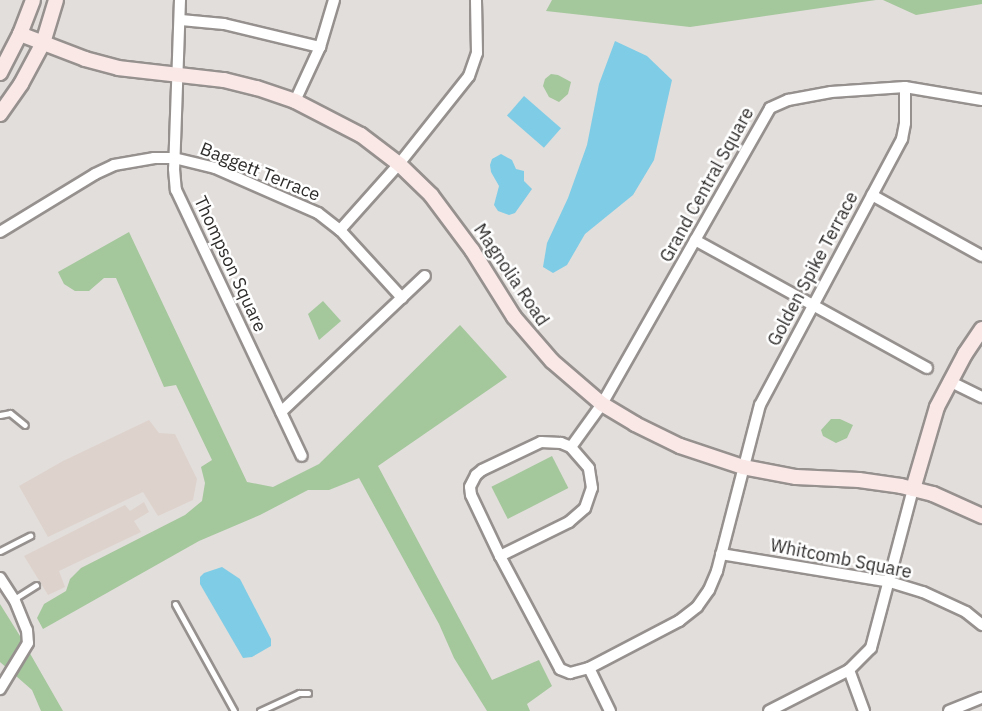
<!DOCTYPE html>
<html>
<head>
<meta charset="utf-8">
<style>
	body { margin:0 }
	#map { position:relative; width:982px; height:711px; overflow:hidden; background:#e2dedb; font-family:"IBM Plex Sans",sans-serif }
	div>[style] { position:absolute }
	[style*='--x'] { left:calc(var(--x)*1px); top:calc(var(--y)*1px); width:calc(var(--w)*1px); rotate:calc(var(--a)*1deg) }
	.built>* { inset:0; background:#ded2cc }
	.green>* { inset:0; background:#a4c79c; transform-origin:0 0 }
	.water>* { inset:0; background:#7fcce6; transform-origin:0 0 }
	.roads { filter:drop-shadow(2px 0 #96918f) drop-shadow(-2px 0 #96918f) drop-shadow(0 2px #96918f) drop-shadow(0 -2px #96918f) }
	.lane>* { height:5px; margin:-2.5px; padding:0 2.5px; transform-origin:2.5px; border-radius:2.5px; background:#fff }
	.street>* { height:10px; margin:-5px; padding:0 5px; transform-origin:5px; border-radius:5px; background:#fff }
	.secondary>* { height:14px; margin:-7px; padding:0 7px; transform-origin:7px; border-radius:7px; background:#fae8e7 }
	span { translate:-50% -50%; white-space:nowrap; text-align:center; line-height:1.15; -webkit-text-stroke:5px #fff; paint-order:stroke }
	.street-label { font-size:18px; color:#2e2c2b }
</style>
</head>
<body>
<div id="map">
	<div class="built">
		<i style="clip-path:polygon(149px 420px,159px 433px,175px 434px,197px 479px,193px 500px,158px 516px,143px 492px,48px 537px,19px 486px,63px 461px)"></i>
		<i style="clip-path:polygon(144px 502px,149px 512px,134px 521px,141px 532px,59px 571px,65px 587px,48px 595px,24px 556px,125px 505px,130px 511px)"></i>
	</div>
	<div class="green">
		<i style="clip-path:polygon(552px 0,876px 0,690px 27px,546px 11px)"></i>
		<i style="clip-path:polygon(883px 0,982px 0,982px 4px,916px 15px)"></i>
		<i style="clip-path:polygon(551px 74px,558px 75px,571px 82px,568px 94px,559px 102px,549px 97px,543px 86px,545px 79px)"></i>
		<i style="clip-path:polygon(129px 232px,247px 482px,273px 487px,319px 464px,460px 325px,507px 377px,378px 466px,492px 680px,539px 660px,552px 686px,527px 704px,530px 711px,487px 711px,454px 658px,439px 624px,359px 478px,329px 490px,308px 490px,260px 515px,199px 541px,43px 629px,37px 618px,44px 604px,66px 591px,70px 579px,81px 568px,185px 515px,202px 501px,205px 483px,201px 467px,212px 460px,176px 385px,164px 387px,116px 278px,104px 278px,89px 291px,75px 291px,64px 284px,58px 272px)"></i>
		<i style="clip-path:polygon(323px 301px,341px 321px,319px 340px,308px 314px)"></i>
		<i style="clip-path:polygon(831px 419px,840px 419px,853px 425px,847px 438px,836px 443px,823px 436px,821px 430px)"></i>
		<i style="left:552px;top:456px;width:36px;height:68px;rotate:63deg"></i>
		<i style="clip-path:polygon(0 604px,20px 636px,63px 711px,41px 711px,32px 690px,0 662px)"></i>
	</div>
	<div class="water">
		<i style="clip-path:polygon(615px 41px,647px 56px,672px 80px,654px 160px,633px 195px,585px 234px,567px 265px,553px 273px,543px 267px,547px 243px,568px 198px,587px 145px,599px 84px)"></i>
		<i style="left:524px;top:96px;width:49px;height:26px;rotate:41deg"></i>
		<i style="clip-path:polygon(501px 154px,512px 160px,516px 169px,524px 171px,524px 181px,532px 189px,515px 213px,509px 215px,498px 211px,494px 205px,499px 186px,491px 172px,490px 165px,492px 159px)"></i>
		<i style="clip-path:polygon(222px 567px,240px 579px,271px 639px,271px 646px,252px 657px,243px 658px,200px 584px,200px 577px,204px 573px)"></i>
	</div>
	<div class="roads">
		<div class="lane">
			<i style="--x:0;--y:415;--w:10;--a:-11"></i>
			<i style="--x:10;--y:413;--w:19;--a:39"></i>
			<i style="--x:0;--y:551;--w:34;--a:-27"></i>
			<i style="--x:14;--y:599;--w:26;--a:-32"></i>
			<i style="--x:175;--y:604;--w:122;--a:61.1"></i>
			<i style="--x:260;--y:711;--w:43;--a:-24.8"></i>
			<i style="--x:299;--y:693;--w:9;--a:0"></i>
		</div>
		<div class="street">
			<i style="--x:180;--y:0;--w:169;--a:92"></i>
			<i style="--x:174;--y:169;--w:21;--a:85"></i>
			<i style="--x:176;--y:190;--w:294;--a:64.7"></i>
			<i style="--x:181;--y:20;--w:43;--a:5.3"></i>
			<i style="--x:224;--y:24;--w:99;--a:13.5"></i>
			<i style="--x:295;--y:101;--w:60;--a:-65.2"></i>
			<i style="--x:320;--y:47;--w:49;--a:-73.4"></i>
			<i style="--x:872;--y:195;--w:126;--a:29"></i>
			<i style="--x:340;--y:230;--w:89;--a:-48.2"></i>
			<i style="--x:399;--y:164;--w:112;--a:-51.5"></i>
			<i style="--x:469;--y:76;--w:24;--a:-71"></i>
			<i style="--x:477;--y:53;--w:53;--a:-91.1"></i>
			<i style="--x:0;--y:232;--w:111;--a:-31.4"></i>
			<i style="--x:95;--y:174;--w:21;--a:-25"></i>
			<i style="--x:114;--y:165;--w:41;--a:-9.9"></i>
			<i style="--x:154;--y:158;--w:20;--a:0"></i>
			<i style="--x:174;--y:158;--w:42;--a:13.7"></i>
			<i style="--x:215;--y:168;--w:112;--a:23.6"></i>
			<i style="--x:318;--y:213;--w:28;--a:38"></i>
			<i style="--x:340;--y:230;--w:92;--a:47.6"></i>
			<i style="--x:695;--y:240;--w:265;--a:28.9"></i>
			<i style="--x:949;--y:381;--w:37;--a:26"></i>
			<i style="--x:281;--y:412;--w:198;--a:-43.4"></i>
			<i style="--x:571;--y:447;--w:53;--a:-54.2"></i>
			<i style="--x:602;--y:404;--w:340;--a:-60.4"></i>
			<i style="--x:770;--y:108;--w:20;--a:-24"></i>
			<i style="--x:788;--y:100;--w:44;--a:-10.5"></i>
			<i style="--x:831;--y:92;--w:74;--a:-3.9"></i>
			<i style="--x:905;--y:87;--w:78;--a:9.6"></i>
			<i style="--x:721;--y:554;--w:171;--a:9.4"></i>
			<i style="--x:890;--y:582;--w:34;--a:17"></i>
			<i style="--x:923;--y:592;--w:47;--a:24.9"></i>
			<i style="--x:966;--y:612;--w:21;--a:39"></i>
			<i style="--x:500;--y:556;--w:77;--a:-26.2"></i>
			<i style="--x:569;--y:522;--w:21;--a:-41"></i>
			<i style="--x:585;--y:508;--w:21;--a:-71"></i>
			<i style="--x:592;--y:488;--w:20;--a:-99"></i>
			<i style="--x:589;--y:468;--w:28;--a:-131"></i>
			<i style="--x:571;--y:447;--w:11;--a:-158"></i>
			<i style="--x:561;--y:443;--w:20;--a:-177"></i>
			<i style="--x:541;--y:442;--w:65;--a:154.6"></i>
			<i style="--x:482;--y:470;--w:8;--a:140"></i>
			<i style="--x:476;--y:475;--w:13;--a:117"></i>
			<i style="--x:470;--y:487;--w:8;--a:83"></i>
			<i style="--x:471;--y:495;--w:68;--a:64.6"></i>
			<i style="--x:500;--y:556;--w:128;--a:62"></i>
			<i style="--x:560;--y:669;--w:11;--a:22"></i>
			<i style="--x:570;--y:673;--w:20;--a:-15"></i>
			<i style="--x:589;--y:668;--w:102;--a:-27.6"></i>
			<i style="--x:679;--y:621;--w:23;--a:-38"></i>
			<i style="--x:697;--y:607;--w:21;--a:-55"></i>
			<i style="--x:709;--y:590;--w:21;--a:-67"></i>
			<i style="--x:717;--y:571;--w:171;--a:-75.5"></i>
			<i style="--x:760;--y:405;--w:302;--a:-61.9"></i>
			<i style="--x:902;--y:139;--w:16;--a:-79"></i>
			<i style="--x:905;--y:123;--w:36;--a:-90"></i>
			<i style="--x:0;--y:578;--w:27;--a:57"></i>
			<i style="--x:15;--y:601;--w:31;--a:68"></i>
			<i style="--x:27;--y:630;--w:13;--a:86"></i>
			<i style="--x:28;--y:643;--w:54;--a:121.3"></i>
			<i style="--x:589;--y:668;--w:48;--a:64"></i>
			<i style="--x:849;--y:670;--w:44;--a:69.9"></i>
			<i style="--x:769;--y:711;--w:90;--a:-27.1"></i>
			<i style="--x:849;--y:670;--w:31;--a:-45"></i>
			<i style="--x:871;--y:648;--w:164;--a:-75.2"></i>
			<i style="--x:949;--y:711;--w:35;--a:-22"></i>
		</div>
		<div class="secondary">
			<i style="--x:20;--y:34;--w:70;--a:21"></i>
			<i style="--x:85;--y:59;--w:34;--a:15"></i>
			<i style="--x:118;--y:68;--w:107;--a:6.5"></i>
			<i style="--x:224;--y:80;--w:34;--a:14"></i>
			<i style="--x:257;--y:88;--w:40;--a:18.9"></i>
			<i style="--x:295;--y:101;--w:74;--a:27.3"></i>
			<i style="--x:361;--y:135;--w:48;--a:37.3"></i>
			<i style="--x:399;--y:164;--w:45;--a:44.1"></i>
			<i style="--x:431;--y:195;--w:69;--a:53.3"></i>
			<i style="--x:472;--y:250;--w:79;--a:57.9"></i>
			<i style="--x:514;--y:317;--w:58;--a:49.2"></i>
			<i style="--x:552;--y:361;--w:66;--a:40.7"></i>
			<i style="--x:602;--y:404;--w:39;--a:31"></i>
			<i style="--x:635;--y:424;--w:50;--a:26.1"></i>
			<i style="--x:680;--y:446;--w:66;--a:18.4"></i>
			<i style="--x:743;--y:467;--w:54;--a:10.7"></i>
			<i style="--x:796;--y:477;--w:63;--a:2.7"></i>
			<i style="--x:859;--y:480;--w:42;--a:8.1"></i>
			<i style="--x:901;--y:486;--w:33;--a:14"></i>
			<i style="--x:933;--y:494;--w:54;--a:24.2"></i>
			<i style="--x:0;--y:73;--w:44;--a:-62.9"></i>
			<i style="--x:20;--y:34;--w:36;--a:-69"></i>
			<i style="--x:0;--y:114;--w:37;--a:-55"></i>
			<i style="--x:21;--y:84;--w:47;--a:-61.8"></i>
			<i style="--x:43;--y:43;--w:45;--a:-73.2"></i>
			<i style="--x:913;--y:489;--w:85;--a:-73.7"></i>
			<i style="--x:937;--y:407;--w:60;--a:-62.2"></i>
			<i style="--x:965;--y:354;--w:30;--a:-56"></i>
		</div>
	</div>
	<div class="street-label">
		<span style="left:260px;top:172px;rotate:22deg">Baggett Terrace</span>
		<span style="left:707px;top:185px;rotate:-61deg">Grand Central Square</span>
		<span style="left:230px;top:264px;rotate:65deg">Thompson Square</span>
		<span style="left:813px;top:269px;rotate:-62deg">Golden Spike Terrace</span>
		<span style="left:511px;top:275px;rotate:56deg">Magnolia Road</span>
		<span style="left:841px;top:559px;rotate:11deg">Whitcomb Square</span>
	</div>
</div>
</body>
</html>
